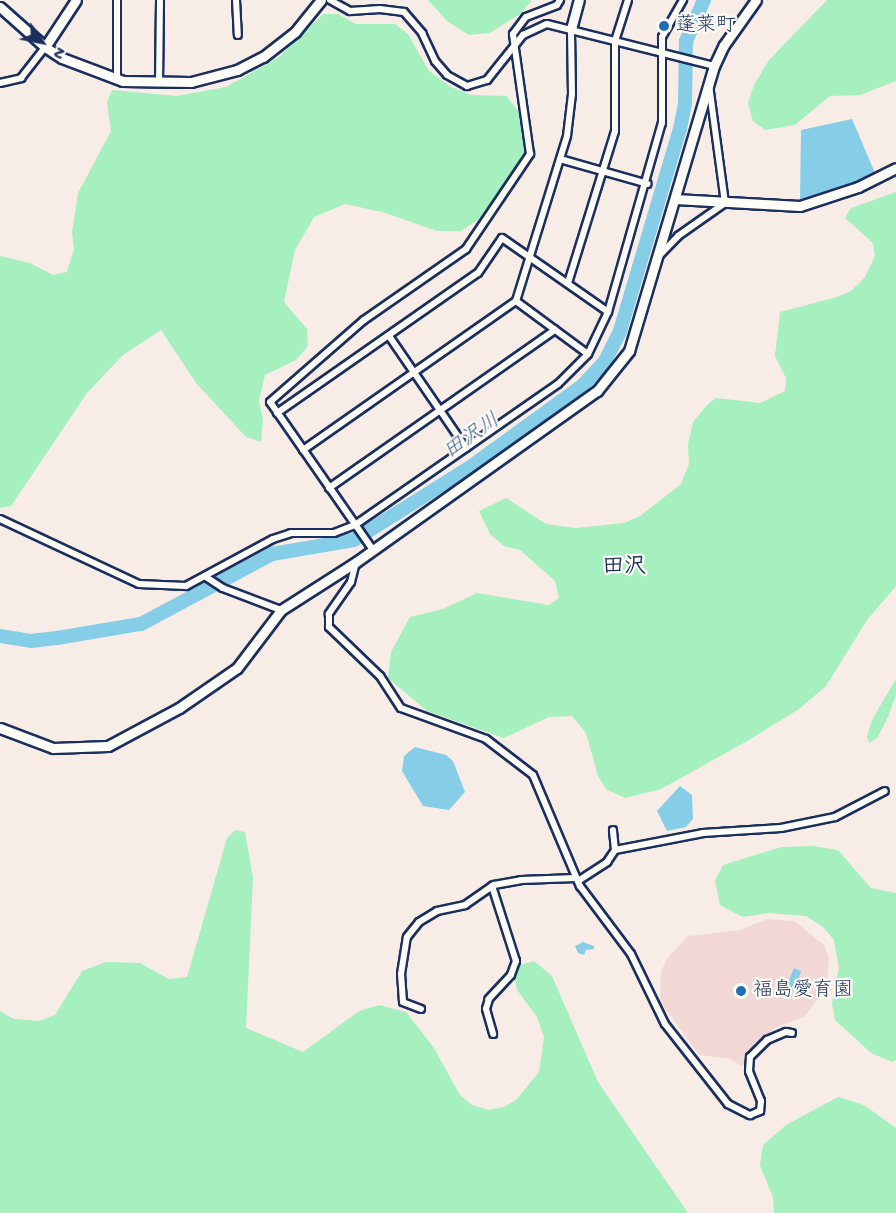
<!DOCTYPE html>
<html>
<head>
<meta charset="utf-8">
<style>
	body { margin:0 }
	#map { position:relative; width:896px; height:1213px; overflow:hidden; background:#f8ece7; font-family:"Gochi Hand","Klee One",sans-serif }
	div>[style] { position:absolute }
	[style*='--x'] { left:calc(var(--x)*1px); top:calc(var(--y)*1px); width:calc(var(--w)*1px); rotate:calc(var(--a)*1deg) }
	.built>* { inset:0; background:#f2d8d4 }
	.green>* { inset:0; background:#a6efbe }
	.water>* { inset:0; background:#86cde7; transform-origin:0 0 }
	.river>* { height:14px; margin:-7px; padding:0 7px; transform-origin:7px; border-radius:7px; background:#86cde7 }
	.roads { filter:drop-shadow(2px 0 #1b2f5e) drop-shadow(-2px 0 #1b2f5e) drop-shadow(0 2px #1b2f5e) drop-shadow(0 -2px #1b2f5e) }
	.street>* { height:6px; margin:-3px; padding:0 3px; transform-origin:3px; border-radius:3px; background:#fdfcf7 }
	.secondary>* { height:9px; margin:-4.5px; padding:0 4.5px; transform-origin:4.5px; border-radius:4.5px; background:#fdfcf7 }
	.dots>* { width:16px; height:16px; translate:-50% -50%; box-sizing:border-box; border:3px solid #fdfcf7; border-radius:50% }
	span { translate:-50% -50%; white-space:nowrap; text-align:center; line-height:1.15; -webkit-text-stroke:4.5px #fdfcf7; paint-order:stroke }
	.poi-label { font-size:20px; color:#1b2f5e }
	.left { translate:0 -50%; text-align:left }
	.water-label { font-size:21px; color:#3b5e87; font-style:italic }
	.quarter-label { font-size:22px; color:#1b2f5e; font-weight:700 }
	.north { position:absolute; left:12px; top:12px; width:60px; height:60px; -webkit-text-stroke:4px #fdfcf7; paint-order:stroke; rotate:123deg; font-size:16px; font-weight:700; line-height:24px; text-align:center; color:#1b2f5e }
	.north::after { content:''; display:block; margin:auto; width:21px; height:27px; background:#1b2f5e; clip-path:polygon(50% 0,100% 100%,50% 72%,0 100%) }
</style>
</head>
<body>
<div id="map">
	<div class="built">
		<i style="clip-path:polygon(767px 919px,794px 921px,824px 945px,829px 957px,827px 980px,817px 1000px,804px 1017px,774px 1028px,742px 1066px,730px 1059px,699px 1055px,660px 1001px,661px 971px,667px 959px,688px 936px,740px 930px)"></i>
	</div>
	<div class="green">
		<i style="clip-path:polygon(428px 0,532px 0,520px 14px,490px 33px,469px 35px,447px 21px)"></i>
		<i style="clip-path:polygon(827px 0,896px 0,896px 81px,860px 95px,830px 96px,795px 125px,765px 130px,753px 121px,748px 103px,754px 85px,769px 60px)"></i>
		<i style="clip-path:polygon(323px 14px,338px 14px,356px 24px,395px 24px,408px 34px,429px 71px,451px 87px,471px 95px,507px 96px,520px 114px,526px 154px,479px 219px,461px 231px,437px 231px,382px 212px,345px 204px,314px 217px,295px 250px,284px 302px,307px 329px,308px 346px,296px 360px,265px 375px,259px 401px,263px 420px,261px 442px,246px 437px,196px 383px,161px 330px,123px 355px,87px 393px,11px 506px,0 508px,0 256px,30px 263px,53px 275px,67px 272px,74px 249px,72px 232px,78px 193px,111px 131px,107px 102px,112px 90px,176px 96px,226px 87px,279px 57px)"></i>
		<i style="clip-path:polygon(896px 192px,896px 586px,867px 620px,826px 686px,799px 709px,749px 740px,661px 789px,625px 798px,606px 789px,598px 776px,586px 733px,572px 716px,549px 717px,504px 738px,427px 711px,388px 678px,391px 652px,410px 617px,443px 609px,477px 593px,549px 605px,559px 598px,555px 581px,520px 550px,504px 546px,490px 534px,479px 511px,506px 498px,546px 524px,576px 528px,624px 523px,640px 516px,681px 484px,689px 464px,688px 444px,693px 422px,708px 404px,716px 398px,760px 403px,785px 391px,786px 378px,775px 356px,780px 312px,837px 297px,851px 291px,865px 277px,875px 256px,873px 243px,845px 218px,851px 208px)"></i>
		<i style="clip-path:polygon(896px 679px,896px 695px,888px 717px,878px 737px,869px 743px,867px 736px,873px 718px)"></i>
		<i style="clip-path:polygon(235px 830px,245px 832px,253px 877px,246px 1028px,303px 1052px,359px 1011px,379px 1005px,406px 1012px,434px 1048px,460px 1095px,472px 1105px,489px 1110px,504px 1107px,516px 1100px,539px 1072px,544px 1037px,537px 1017px,517px 990px,514px 974px,518px 966px,534px 961px,552px 976px,598px 1082px,688px 1213px,0 1213px,0 1011px,14px 1019px,39px 1021px,55px 1015px,82px 971px,106px 962px,140px 963px,169px 979px,187px 977px,227px 838px)"></i>
		<i style="clip-path:polygon(813px 846px,838px 850px,871px 888px,896px 893px,896px 1060px,892px 1062px,871px 1053px,835px 1020px,832px 1003px,839px 968px,834px 940px,823px 927px,806px 916px,769px 913px,743px 917px,720px 905px,715px 881px,723px 865px,781px 847px)"></i>
		<i style="clip-path:polygon(838px 1097px,864px 1105px,896px 1128px,896px 1213px,774px 1213px,773px 1197px,760px 1166px,763px 1145px,786px 1125px)"></i>
	</div>
	<div class="water">
		<i style="clip-path:polygon(852px 119px,875px 173px,832px 193px,800px 199px,801px 130px)"></i>
		<i style="clip-path:polygon(415px 747px,446px 755px,453px 761px,465px 792px,449px 810px,423px 806px,402px 771px,404px 756px)"></i>
		<i style="clip-path:polygon(680px 786px,692px 795px,693px 819px,686px 827px,667px 831px,657px 811px)"></i>
		<i style="clip-path:polygon(583px 942px,594px 946px,594px 949px,586px 950px,584px 955px,578px 953px,575px 946px)"></i>
		<i style="left:794px;top:968px;width:8px;height:23px;rotate:23deg"></i>
	</div>
	<div class="river">
		<i style="--x:0;--y:636;--w:31;--a:9"></i>
		<i style="--x:31;--y:641;--w:26;--a:-7"></i>
		<i style="--x:57;--y:638;--w:85;--a:-9.5"></i>
		<i style="--x:141;--y:624;--w:149;--a:-28.1"></i>
		<i style="--x:272;--y:554;--w:83;--a:-9.7"></i>
		<i style="--x:354;--y:540;--w:136;--a:-32.1"></i>
		<i style="--x:469;--y:468;--w:140;--a:-36"></i>
		<i style="--x:582;--y:386;--w:34;--a:-47"></i>
		<i style="--x:605;--y:361;--w:34;--a:-63"></i>
		<i style="--x:620;--y:331;--w:211;--a:-73.5"></i>
		<i style="--x:680;--y:129;--w:25;--a:-79"></i>
		<i style="--x:685;--y:104;--w:63;--a:-89.1"></i>
		<i style="--x:686;--y:41;--w:45;--a:-66.3"></i>
	</div>
	<div class="roads">
		<div class="street">
			<i style="--x:236;--y:0;--w:35;--a:87"></i>
			<i style="--x:330;--y:0;--w:23;--a:29"></i>
			<i style="--x:350;--y:11;--w:30;--a:-4"></i>
			<i style="--x:380;--y:9;--w:24;--a:7"></i>
			<i style="--x:404;--y:12;--w:28;--a:49"></i>
			<i style="--x:422;--y:33;--w:31;--a:65"></i>
			<i style="--x:435;--y:61;--w:18;--a:49"></i>
			<i style="--x:447;--y:75;--w:23;--a:29"></i>
			<i style="--x:467;--y:86;--w:21;--a:-17"></i>
			<i style="--x:487;--y:80;--w:58;--a:-51.3"></i>
			<i style="--x:523;--y:35;--w:26;--a:-25"></i>
			<i style="--x:547;--y:24;--w:172;--a:14.1"></i>
			<i style="--x:117;--y:79;--w:79;--a:-90"></i>
			<i style="--x:0;--y:83;--w:22;--a:-13"></i>
			<i style="--x:21;--y:78;--w:39;--a:-52"></i>
			<i style="--x:159;--y:83;--w:83;--a:-89.3"></i>
			<i style="--x:560;--y:159;--w:91;--a:15.9"></i>
			<i style="--x:658;--y:257;--w:29;--a:-46"></i>
			<i style="--x:678;--y:236;--w:57;--a:-35.1"></i>
			<i style="--x:725;--y:203;--w:120;--a:-97.7"></i>
			<i style="--x:568;--y:283;--w:159;--a:-72.8"></i>
			<i style="--x:615;--y:131;--w:90;--a:-90"></i>
			<i style="--x:615;--y:41;--w:43;--a:-72.4"></i>
			<i style="--x:516;--y:301;--w:89;--a:36.4"></i>
			<i style="--x:389;--y:336;--w:136;--a:55.5"></i>
			<i style="--x:277;--y:413;--w:245;--a:-34.9"></i>
			<i style="--x:478;--y:273;--w:42;--a:-55.6"></i>
			<i style="--x:502;--y:238;--w:129;--a:34.9"></i>
			<i style="--x:303;--y:450;--w:260;--a:-35"></i>
			<i style="--x:516;--y:301;--w:173;--a:-72.8"></i>
			<i style="--x:567;--y:136;--w:42;--a:-83.2"></i>
			<i style="--x:572;--y:94;--w:65;--a:-90.9"></i>
			<i style="--x:329;--y:488;--w:276;--a:-35"></i>
			<i style="--x:0;--y:519;--w:153;--a:25.1"></i>
			<i style="--x:139;--y:584;--w:47;--a:2.4"></i>
			<i style="--x:186;--y:586;--w:99;--a:-28.4"></i>
			<i style="--x:273;--y:539;--w:19;--a:-18"></i>
			<i style="--x:291;--y:533;--w:43;--a:0"></i>
			<i style="--x:334;--y:533;--w:22;--a:-21"></i>
			<i style="--x:355;--y:525;--w:247;--a:-34.8"></i>
			<i style="--x:558;--y:384;--w:42;--a:-45"></i>
			<i style="--x:588;--y:354;--w:47;--a:-64.5"></i>
			<i style="--x:608;--y:312;--w:197;--a:-74.1"></i>
			<i style="--x:662;--y:123;--w:86;--a:-90"></i>
			<i style="--x:662;--y:37;--w:43;--a:-60.4"></i>
			<i style="--x:373;--y:550;--w:180;--a:-124.8"></i>
			<i style="--x:270;--y:402;--w:125;--a:-41.1"></i>
			<i style="--x:364;--y:320;--w:124;--a:-34.8"></i>
			<i style="--x:466;--y:249;--w:115;--a:-56"></i>
			<i style="--x:530;--y:154;--w:121;--a:-98.1"></i>
			<i style="--x:513;--y:34;--w:21;--a:-53"></i>
			<i style="--x:526;--y:17;--w:33;--a:-21"></i>
			<i style="--x:557;--y:5;--w:6;--a:-59"></i>
			<i style="--x:356;--y:562;--w:21;--a:104"></i>
			<i style="--x:351;--y:582;--w:39;--a:125"></i>
			<i style="--x:329;--y:614;--w:13;--a:90"></i>
			<i style="--x:329;--y:627;--w:71;--a:43.9"></i>
			<i style="--x:380;--y:676;--w:38;--a:57"></i>
			<i style="--x:401;--y:708;--w:90;--a:20"></i>
			<i style="--x:486;--y:739;--w:59;--a:37.5"></i>
			<i style="--x:533;--y:775;--w:121;--a:67.1"></i>
			<i style="--x:580;--y:886;--w:85;--a:53.1"></i>
			<i style="--x:631;--y:954;--w:78;--a:64.1"></i>
			<i style="--x:665;--y:1024;--w:102;--a:51.8"></i>
			<i style="--x:728;--y:1104;--w:25;--a:27"></i>
			<i style="--x:750;--y:1115;--w:11;--a:-22"></i>
			<i style="--x:760;--y:1111;--w:10;--a:-84"></i>
			<i style="--x:761;--y:1101;--w:32;--a:-112"></i>
			<i style="--x:749;--y:1071;--w:14;--a:-86"></i>
			<i style="--x:750;--y:1057;--w:24;--a:-45"></i>
			<i style="--x:767;--y:1040;--w:21;--a:-23"></i>
			<i style="--x:786;--y:1032;--w:6;--a:9"></i>
			<i style="--x:206;--y:577;--w:20;--a:33"></i>
			<i style="--x:223;--y:588;--w:62;--a:20.8"></i>
			<i style="--x:615;--y:850;--w:90;--a:-10.9"></i>
			<i style="--x:703;--y:833;--w:78;--a:-3.7"></i>
			<i style="--x:781;--y:828;--w:55;--a:-11.5"></i>
			<i style="--x:835;--y:817;--w:56;--a:-27.5"></i>
			<i style="--x:578;--y:881;--w:35;--a:-33"></i>
			<i style="--x:607;--y:862;--w:14;--a:-56"></i>
			<i style="--x:615;--y:850;--w:20;--a:-96"></i>
			<i style="--x:492;--y:886;--w:79;--a:72.3"></i>
			<i style="--x:516;--y:961;--w:15;--a:110"></i>
			<i style="--x:511;--y:975;--w:33;--a:133"></i>
			<i style="--x:489;--y:999;--w:10;--a:107"></i>
			<i style="--x:486;--y:1009;--w:26;--a:74"></i>
			<i style="--x:421;--y:1009;--w:19;--a:-159"></i>
			<i style="--x:403;--y:1002;--w:28;--a:-94"></i>
			<i style="--x:401;--y:974;--w:37;--a:-81"></i>
			<i style="--x:407;--y:937;--w:19;--a:-51"></i>
			<i style="--x:419;--y:922;--w:21;--a:-31"></i>
			<i style="--x:437;--y:911;--w:29;--a:-12"></i>
			<i style="--x:465;--y:905;--w:35;--a:-35"></i>
			<i style="--x:494;--y:885;--w:27;--a:-10"></i>
			<i style="--x:521;--y:880;--w:55;--a:-2.1"></i>
		</div>
		<div class="secondary">
			<i style="--x:0;--y:7;--w:60;--a:41.6"></i>
			<i style="--x:45;--y:47;--w:56;--a:-56.6"></i>
			<i style="--x:571;--y:29;--w:30;--a:-75"></i>
			<i style="--x:45;--y:47;--w:20;--a:33"></i>
			<i style="--x:62;--y:58;--w:65;--a:20.7"></i>
			<i style="--x:123;--y:81;--w:68;--a:0.8"></i>
			<i style="--x:191;--y:82;--w:48;--a:-14.6"></i>
			<i style="--x:237;--y:70;--w:29;--a:-27"></i>
			<i style="--x:263;--y:57;--w:41;--a:-38"></i>
			<i style="--x:295;--y:32;--w:41;--a:-50.9"></i>
			<i style="--x:675;--y:199;--w:125;--a:3.2"></i>
			<i style="--x:800;--y:206;--w:61;--a:-18.1"></i>
			<i style="--x:858;--y:187;--w:42;--a:-26.6"></i>
			<i style="--x:0;--y:728;--w:57;--a:20.7"></i>
			<i style="--x:53;--y:748;--w:55;--a:-2.1"></i>
			<i style="--x:108;--y:746;--w:81;--a:-28.2"></i>
			<i style="--x:179;--y:708;--w:70;--a:-34.6"></i>
			<i style="--x:237;--y:668;--w:73;--a:-52.8"></i>
			<i style="--x:281;--y:610;--w:89;--a:-32.6"></i>
			<i style="--x:356;--y:562;--w:296;--a:-35.4"></i>
			<i style="--x:597;--y:391;--w:51;--a:-51.3"></i>
			<i style="--x:629;--y:351;--w:297;--a:-73.4"></i>
			<i style="--x:714;--y:66;--w:23;--a:-65"></i>
			<i style="--x:724;--y:45;--w:55;--a:-54.6"></i>
		</div>
	</div>
	<div class="dots">
		<i style="left:664px;top:26px;background:#1f6fb2"></i>
		<i style="left:741px;top:991px;background:#1f6fb2"></i>
	</div>
	<div class="poi-label">
		<span class="left" style="left:676px;top:26px">蓬莱町</span>
		<span class="left" style="left:753px;top:991px">福島愛育園</span>
	</div>
	<div class="water-label">
		<span style="left:473px;top:438px;rotate:-35deg">田沢川</span>
	</div>
	<div class="quarter-label">
		<span style="left:624px;top:569px">田沢</span>
	</div>
	<div class="north">N</div>
</div>
</body>
</html>
